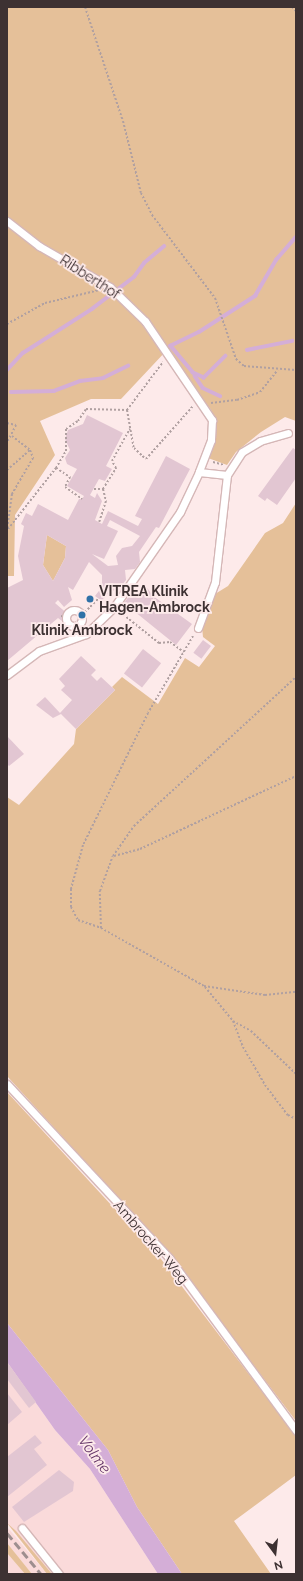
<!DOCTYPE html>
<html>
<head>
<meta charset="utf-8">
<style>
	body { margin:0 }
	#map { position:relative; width:303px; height:1581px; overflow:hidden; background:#fdeaea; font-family:Raleway,sans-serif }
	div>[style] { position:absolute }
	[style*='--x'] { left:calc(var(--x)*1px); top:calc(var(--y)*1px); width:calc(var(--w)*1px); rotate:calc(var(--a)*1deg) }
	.built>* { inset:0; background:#fadada }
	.green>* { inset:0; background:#e5c099 }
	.water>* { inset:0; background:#d4aed7 }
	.stream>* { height:3.5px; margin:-1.75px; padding:0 1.75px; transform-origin:1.75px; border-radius:1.75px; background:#d4aed7 }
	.building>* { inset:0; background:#e2c6d2; transform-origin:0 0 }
	.path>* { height:2px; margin-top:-1px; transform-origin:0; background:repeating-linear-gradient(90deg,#b0a0a1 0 2px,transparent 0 4px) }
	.roads { filter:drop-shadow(1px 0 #d5b7b7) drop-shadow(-1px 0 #d5b7b7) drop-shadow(0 1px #d5b7b7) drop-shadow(0 -1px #d5b7b7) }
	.lane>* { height:7px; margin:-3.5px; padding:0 3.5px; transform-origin:3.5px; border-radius:3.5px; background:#fff }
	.lane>.ring { margin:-3.5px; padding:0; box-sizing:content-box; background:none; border:7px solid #fff; border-radius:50% }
	.rail>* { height:3px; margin-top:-1.5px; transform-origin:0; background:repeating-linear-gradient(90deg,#9e8e8f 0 8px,transparent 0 12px) }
	.dots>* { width:11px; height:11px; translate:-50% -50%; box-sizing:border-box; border:2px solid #fdeaea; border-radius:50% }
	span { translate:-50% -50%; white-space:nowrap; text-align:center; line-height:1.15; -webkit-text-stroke:3.5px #fdeaea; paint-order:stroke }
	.street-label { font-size:14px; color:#3d3132 }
	.poi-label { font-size:14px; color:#3d3132; font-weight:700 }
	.left { translate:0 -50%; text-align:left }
	.water-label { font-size:15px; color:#653568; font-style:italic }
	.frame { position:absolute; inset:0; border:8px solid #3d3132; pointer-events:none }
	.north { position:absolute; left:255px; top:1533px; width:40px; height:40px; -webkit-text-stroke:3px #fdeaea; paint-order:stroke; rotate:165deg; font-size:11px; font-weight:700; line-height:16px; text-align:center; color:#3d3132 }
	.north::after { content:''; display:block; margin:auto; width:14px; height:18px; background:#3d3132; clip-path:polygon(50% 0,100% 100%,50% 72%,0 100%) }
</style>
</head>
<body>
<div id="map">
	<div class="built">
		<i style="clip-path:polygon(7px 1362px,55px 1430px,90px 1469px,158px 1574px,52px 1574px,7px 1523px)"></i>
		<i style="clip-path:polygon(7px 1527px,15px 1536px,47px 1574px,32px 1574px,7px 1543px)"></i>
		<i style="clip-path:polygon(7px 1553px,25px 1574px,7px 1574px)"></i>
	</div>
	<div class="green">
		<i style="clip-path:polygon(7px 7px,296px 7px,296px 421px,285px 417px,261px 432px,236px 452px,227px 465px,208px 458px,214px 421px,211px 410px,167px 350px,121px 399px,91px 399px,40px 421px,55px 455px,15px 515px,14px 576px,7px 576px)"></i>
		<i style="clip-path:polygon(296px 503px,296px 1421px,170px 1255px,7px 1076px,7px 797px,19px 805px,74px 744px,76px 729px,115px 690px,112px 687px,122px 677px,158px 704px,185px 658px,199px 667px,215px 646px,203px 637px,202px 627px,215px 594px,228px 586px,265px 533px,283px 523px)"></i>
		<i style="clip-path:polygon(47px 535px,66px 546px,65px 558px,53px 581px,43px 565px)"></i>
		<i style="clip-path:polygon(7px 1092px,161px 1259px,296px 1436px,296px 1475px,234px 1521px,271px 1574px,182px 1574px,137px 1507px,108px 1450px,7px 1323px)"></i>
		<i style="clip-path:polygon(7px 1523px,16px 1531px,52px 1574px,47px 1574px)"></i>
		<i style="clip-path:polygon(7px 1543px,32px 1574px,25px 1574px,7px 1553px)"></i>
	</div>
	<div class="water">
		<i style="clip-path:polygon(7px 1323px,108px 1450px,137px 1507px,182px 1574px,158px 1574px,90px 1469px,55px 1430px,7px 1362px)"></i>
	</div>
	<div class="stream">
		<i style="--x:247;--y:350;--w:46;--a:-11.3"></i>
		<i style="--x:226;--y:356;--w:31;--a:135"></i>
		<i style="--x:204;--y:378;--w:12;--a:-156"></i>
		<i style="--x:193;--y:373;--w:35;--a:-130"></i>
		<i style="--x:170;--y:346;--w:32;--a:-26"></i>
		<i style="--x:199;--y:332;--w:67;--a:-32.7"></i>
		<i style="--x:255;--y:296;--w:42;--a:-59.7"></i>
		<i style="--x:276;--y:260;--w:30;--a:-49"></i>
		<i style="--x:7;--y:370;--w:23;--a:-47"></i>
		<i style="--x:23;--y:353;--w:82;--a:-32.5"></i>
		<i style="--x:92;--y:309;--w:53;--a:-37.3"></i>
		<i style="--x:134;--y:277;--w:17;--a:-54"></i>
		<i style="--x:144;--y:263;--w:26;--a:-40"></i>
		<i style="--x:195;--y:376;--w:14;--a:56"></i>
		<i style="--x:203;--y:388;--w:19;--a:25"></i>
		<i style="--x:11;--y:392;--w:43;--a:-1.3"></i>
		<i style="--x:54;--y:391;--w:28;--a:-21"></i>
		<i style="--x:80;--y:381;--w:23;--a:-7"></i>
		<i style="--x:103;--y:378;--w:28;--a:-26"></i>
	</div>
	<div class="building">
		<i style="clip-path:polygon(evenodd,87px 415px,123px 433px,106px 466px,112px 469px,105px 481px,99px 479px,90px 495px,95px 498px,97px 493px,102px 501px,95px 520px,102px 524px,108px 511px,138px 526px,142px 519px,135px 516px,166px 456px,190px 469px,159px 528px,156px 527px,139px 552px,140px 562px,135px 569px,125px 570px,126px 580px,118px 590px,110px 591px,102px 601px,95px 596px,102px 587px,102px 575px,89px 562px,73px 590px,68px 587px,72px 600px,64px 607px,58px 600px,55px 603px,70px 616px,69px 620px,62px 621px,58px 618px,7px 661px,7px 588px,23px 580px,18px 556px,24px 526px,21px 524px,26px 513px,32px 516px,38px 504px,68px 520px,79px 499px,82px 499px,84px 496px,67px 486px,77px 469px,67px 464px,65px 458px,70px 450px,65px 439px,68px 430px,83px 424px,87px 415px,110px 520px,140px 536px,132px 546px,122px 548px,116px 556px,118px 565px,108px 566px,92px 554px,104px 559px,118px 531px,107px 526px,110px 520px,87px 415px,47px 535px,66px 546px,65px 558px,53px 581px,43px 565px,47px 535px)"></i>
		<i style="clip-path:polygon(293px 448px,296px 450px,296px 478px,277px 505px,267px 498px,265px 501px,258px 496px)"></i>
		<i style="clip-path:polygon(138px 584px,143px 588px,145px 585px,153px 596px,192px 624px,176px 645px,124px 603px)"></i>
		<i style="left:203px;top:640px;width:10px;height:16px;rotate:37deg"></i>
		<i style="left:143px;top:649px;width:23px;height:31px;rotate:38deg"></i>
		<i style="clip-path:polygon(81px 656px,96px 670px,91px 675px,97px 681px,101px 677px,115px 690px,76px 729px,61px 714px,53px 718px,36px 705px,45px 697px,60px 713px,72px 700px,61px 690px,65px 686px,59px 679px)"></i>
		<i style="clip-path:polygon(7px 736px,24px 754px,9px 766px,7px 764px)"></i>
		<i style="clip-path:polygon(7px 1362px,36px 1402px,29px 1408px,7px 1379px)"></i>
		<i style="clip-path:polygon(7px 1393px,22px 1412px,7px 1425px)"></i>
		<i style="clip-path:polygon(35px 1435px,42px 1443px,34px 1449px,47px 1465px,7px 1497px,7px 1457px)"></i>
		<i style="clip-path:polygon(59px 1470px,74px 1482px,73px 1491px,24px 1522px,12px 1507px)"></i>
	</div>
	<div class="path">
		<i style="--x:85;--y:7;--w:120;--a:71.6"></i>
		<i style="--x:123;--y:121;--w:74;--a:76"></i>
		<i style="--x:141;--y:193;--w:25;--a:63"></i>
		<i style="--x:152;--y:215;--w:104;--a:52.8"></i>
		<i style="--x:215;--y:298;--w:65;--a:71"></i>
		<i style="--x:236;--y:359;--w:11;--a:41"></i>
		<i style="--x:244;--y:366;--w:52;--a:4.4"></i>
		<i style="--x:292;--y:7;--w:6;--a:45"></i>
		<i style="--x:7;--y:324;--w:43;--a:-28.9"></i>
		<i style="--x:45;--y:303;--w:56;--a:-13.5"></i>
		<i style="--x:211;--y:403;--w:26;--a:-7"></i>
		<i style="--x:237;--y:400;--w:24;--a:-19"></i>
		<i style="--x:260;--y:392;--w:28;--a:-51"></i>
		<i style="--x:127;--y:410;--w:39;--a:80"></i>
		<i style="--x:134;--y:448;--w:16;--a:43"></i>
		<i style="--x:146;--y:459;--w:71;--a:-48.4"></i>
		<i style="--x:7;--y:423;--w:9;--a:13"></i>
		<i style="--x:16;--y:425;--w:20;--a:117"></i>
		<i style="--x:12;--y:436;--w:23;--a:38"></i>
		<i style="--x:213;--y:462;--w:11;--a:15"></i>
		<i style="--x:56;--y:468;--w:17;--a:33"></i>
		<i style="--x:70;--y:477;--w:11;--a:117"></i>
		<i style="--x:65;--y:487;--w:21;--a:35"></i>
		<i style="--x:7;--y:470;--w:30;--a:-41"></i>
		<i style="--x:30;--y:450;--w:9;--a:69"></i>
		<i style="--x:33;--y:458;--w:42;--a:120.3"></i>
		<i style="--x:12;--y:494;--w:37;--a:98"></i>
		<i style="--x:94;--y:489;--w:9;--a:0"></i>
		<i style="--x:103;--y:489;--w:12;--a:76"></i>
		<i style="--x:106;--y:501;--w:22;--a:108"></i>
		<i style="--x:103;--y:489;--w:25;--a:-58"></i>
		<i style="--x:116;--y:468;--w:8;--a:-120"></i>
		<i style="--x:112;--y:461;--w:37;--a:-61"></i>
		<i style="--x:8;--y:529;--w:78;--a:-51.8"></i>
		<i style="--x:56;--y:468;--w:20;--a:-60"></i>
		<i style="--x:66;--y:451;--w:22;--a:-90"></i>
		<i style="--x:66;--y:429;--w:14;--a:-34"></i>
		<i style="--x:78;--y:421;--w:14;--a:-56"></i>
		<i style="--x:86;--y:409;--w:41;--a:1.4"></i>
		<i style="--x:127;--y:410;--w:60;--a:-53.1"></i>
		<i style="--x:120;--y:612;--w:50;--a:38.5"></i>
		<i style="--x:159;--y:643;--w:11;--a:-5"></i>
		<i style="--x:170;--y:642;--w:17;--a:36"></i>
		<i style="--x:82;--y:615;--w:23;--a:-45"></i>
		<i style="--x:61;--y:616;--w:5;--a:11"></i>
		<i style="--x:193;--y:636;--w:89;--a:120.3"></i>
		<i style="--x:148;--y:713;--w:147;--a:116.2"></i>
		<i style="--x:83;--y:845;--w:46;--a:105.3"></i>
		<i style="--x:71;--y:889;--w:18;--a:90"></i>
		<i style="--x:71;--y:907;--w:15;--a:62"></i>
		<i style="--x:78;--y:920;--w:24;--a:19"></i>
		<i style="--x:101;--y:928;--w:118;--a:29.4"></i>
		<i style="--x:204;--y:986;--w:62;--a:8.4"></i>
		<i style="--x:265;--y:995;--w:31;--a:-6"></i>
		<i style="--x:114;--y:856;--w:27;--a:-15"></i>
		<i style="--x:140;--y:849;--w:172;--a:-25.1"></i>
		<i style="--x:101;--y:928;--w:37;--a:-92"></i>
		<i style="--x:100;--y:891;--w:37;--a:-70"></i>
		<i style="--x:113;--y:856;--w:37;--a:-55"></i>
		<i style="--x:134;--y:826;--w:220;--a:-42.6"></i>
		<i style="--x:205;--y:987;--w:44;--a:50.5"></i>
		<i style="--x:233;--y:1021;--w:28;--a:69"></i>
		<i style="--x:243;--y:1047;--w:44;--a:59.9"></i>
		<i style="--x:265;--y:1085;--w:38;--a:53"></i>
		<i style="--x:288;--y:1115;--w:9;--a:27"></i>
		<i style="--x:233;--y:1021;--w:21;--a:29"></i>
		<i style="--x:251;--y:1031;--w:62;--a:43.7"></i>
	</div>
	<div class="roads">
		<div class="lane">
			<i style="--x:7;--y:221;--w:41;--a:38"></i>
			<i style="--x:39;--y:246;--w:82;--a:30"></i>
			<i style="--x:110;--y:287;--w:49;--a:44.2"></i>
			<i style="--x:145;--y:321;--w:120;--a:55.9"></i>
			<i style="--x:212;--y:420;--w:20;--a:93"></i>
			<i style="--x:211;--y:440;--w:34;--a:111"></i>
			<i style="--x:227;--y:475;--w:27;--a:-57"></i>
			<i style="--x:242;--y:452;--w:21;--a:-31"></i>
			<i style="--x:260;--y:441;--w:29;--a:-16"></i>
			<i class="ring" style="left:66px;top:610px;width:9px;height:9px"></i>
			<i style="--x:7;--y:675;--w:40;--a:-37"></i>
			<i style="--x:39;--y:651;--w:50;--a:-19.9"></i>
			<i style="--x:86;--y:634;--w:39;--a:-44"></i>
			<i style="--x:114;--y:607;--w:116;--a:-55.2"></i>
			<i style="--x:180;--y:512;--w:44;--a:-64.6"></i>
			<i style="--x:199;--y:472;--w:28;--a:6"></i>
			<i style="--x:227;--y:475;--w:108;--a:96.4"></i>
			<i style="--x:215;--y:582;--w:49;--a:110.3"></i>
			<i style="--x:7;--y:1084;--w:238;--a:47"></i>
			<i style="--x:169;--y:1258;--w:214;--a:53.6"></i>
			<i style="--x:22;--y:1528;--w:59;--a:51.2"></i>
		</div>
	</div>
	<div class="rail">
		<i style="--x:7;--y:1533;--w:53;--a:50.3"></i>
	</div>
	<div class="dots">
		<i style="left:90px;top:599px;background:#2f71a7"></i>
		<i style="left:82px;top:615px;background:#2f71a7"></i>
	</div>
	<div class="street-label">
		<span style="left:90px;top:277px;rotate:33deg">Ribberthof</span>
		<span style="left:151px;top:1242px;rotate:49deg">Ambrocker Weg</span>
	</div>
	<div class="poi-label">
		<span class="left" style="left:99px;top:599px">VITREA Klinik<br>Hagen-Ambrock</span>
		<span style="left:82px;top:630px">Klinik Ambrock</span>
	</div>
	<div class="water-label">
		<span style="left:94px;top:1455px;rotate:53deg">Volme</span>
	</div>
	<div class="frame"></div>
	<div class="north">N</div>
</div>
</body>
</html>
